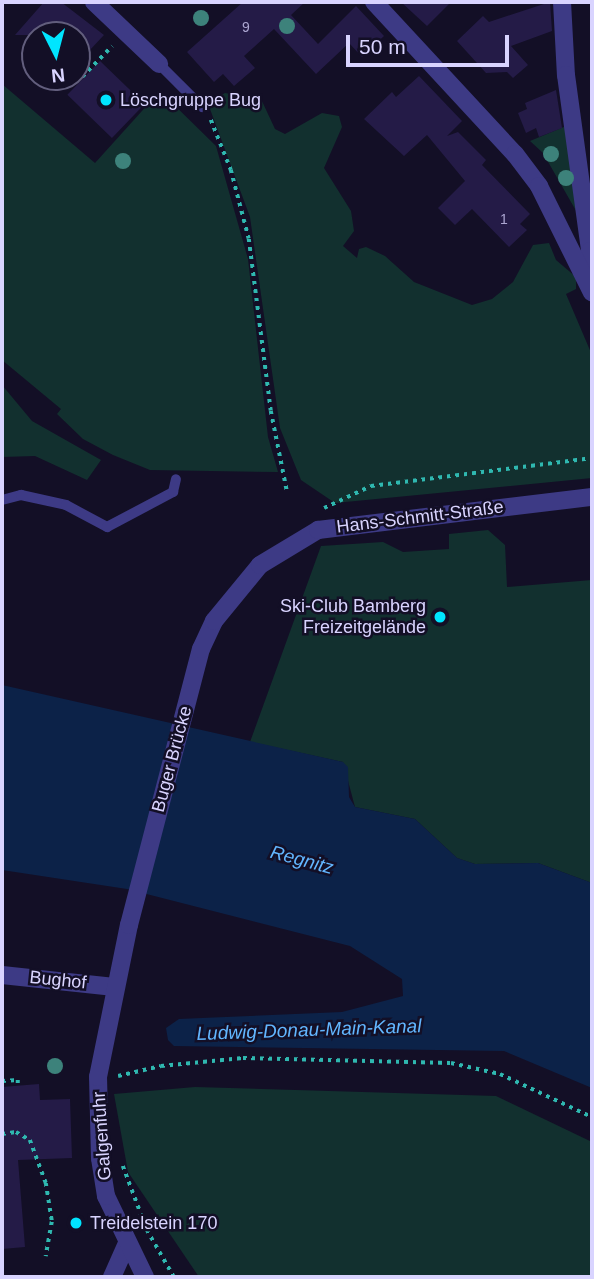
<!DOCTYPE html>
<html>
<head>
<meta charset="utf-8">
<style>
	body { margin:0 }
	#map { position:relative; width:594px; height:1279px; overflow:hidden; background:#130f26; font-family:Arial,sans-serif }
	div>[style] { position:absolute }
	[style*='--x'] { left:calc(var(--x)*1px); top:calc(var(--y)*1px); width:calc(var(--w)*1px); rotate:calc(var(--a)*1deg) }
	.green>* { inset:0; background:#12302f }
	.water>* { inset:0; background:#0c2248 }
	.building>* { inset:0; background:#241b47; transform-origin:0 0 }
	.path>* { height:3.5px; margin-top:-1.75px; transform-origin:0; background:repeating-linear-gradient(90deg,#2fb8b0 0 3.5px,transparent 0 8.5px) }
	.service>* { height:10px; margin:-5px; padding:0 5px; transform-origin:5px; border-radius:5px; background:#3d3a85 }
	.minor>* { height:18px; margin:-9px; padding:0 9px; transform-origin:9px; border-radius:9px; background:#3d3a85 }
	.tertiary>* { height:18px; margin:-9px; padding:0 9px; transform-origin:9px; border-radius:9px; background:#3d3a85 }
	.trees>* { width:16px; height:16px; margin:-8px; border-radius:50%; background:#3d827b }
	.dots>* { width:19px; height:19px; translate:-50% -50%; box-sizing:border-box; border:4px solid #130f26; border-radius:50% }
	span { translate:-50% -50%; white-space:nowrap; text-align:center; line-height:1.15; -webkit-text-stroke:5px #130f26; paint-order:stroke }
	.number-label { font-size:14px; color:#aca6d1 }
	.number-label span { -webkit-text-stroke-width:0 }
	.poi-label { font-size:18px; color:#d9d4ff }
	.left { translate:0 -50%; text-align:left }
	.right { translate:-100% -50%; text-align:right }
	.street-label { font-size:18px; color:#d9d4ff }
	.water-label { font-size:19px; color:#62b6ff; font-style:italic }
	.frame { position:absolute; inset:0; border:4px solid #d9d4ff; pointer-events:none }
	.north { position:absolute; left:21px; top:21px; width:70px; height:70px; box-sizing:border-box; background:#130f26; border:2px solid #625e7d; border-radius:50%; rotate:174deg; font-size:19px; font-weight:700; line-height:28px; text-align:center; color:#d9d4ff }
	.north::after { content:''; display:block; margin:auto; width:24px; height:32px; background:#00e5ff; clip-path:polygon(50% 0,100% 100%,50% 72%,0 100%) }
	.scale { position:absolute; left:346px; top:35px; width:163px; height:32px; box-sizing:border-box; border:4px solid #d9d4ff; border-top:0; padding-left:9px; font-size:21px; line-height:24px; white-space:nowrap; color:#d9d4ff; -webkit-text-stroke:5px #130f26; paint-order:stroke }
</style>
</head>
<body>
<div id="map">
	<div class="green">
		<i style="clip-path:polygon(2px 84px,95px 163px,160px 91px,216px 146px,248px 259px,268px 437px,278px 472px,150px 470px,113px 455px,83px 439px,57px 414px,61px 409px,2px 360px)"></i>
		<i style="clip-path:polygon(225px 93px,261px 99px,275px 129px,285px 134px,322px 113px,339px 116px,342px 127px,324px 168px,351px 211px,354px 231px,343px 246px,357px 258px,359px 249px,366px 247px,385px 256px,414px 282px,472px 305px,492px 299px,513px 282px,533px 245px,549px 243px,556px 260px,576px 277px,576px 289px,566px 294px,592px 355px,592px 478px,335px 503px,301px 480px,280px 428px,250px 217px,210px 109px,213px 100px)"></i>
		<i style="clip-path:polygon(571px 124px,583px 223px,543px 153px,530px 141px)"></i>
		<i style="clip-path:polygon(2px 385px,32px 421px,101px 460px,87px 480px,35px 456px,2px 457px)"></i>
		<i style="clip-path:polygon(488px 530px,505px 545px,507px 587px,592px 580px,592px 883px,538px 863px,475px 864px,457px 858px,415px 819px,355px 807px,343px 762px,250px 742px,321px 546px,383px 542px,403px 552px,449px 549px,449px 534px)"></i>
		<i style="clip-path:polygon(195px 1087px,496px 1096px,592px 1142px,592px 1277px,199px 1277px,128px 1172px,114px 1094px)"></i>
	</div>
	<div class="water">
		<i style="clip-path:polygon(2px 685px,343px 762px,348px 767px,349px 797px,355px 807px,415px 819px,457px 858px,475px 864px,538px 863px,592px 883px,592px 1088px,504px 1051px,174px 1046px,168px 1040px,166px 1028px,179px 1019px,342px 1012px,403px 996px,402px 979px,350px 946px,127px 889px,2px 870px)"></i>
	</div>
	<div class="building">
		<i style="clip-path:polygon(44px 2px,61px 2px,104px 35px,89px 51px,77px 35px,15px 35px)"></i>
		<i style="clip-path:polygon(243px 2px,305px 2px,291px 15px,318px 44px,356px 6px,384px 36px,362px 57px,349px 43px,316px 74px,274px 29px,244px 56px,255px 68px,234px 86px,223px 74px,214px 82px,187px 52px)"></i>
		<i style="clip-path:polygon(401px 2px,451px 2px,427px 26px)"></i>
		<i style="clip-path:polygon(550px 2px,552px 31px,511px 46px,528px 65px,513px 78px,507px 72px,486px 73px,457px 41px,483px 16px,489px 22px)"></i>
		<i style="left:100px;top:61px;width:62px;height:47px;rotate:44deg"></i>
		<i style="clip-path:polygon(419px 76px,462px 121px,447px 136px,458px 132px,486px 160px,482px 165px,530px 214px,520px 224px,527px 230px,509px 247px,472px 209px,455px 225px,438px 208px,465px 181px,427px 135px,404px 156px,364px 119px,392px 92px,396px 97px)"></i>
		<i style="clip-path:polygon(556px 90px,562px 128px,539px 137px,536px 128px,526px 133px,518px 113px,527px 109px,525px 103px)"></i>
		<i style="clip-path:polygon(39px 1084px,40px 1100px,70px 1099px,72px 1158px,18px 1160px,25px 1247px,2px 1249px,2px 1087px)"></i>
	</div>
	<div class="path">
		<i style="--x:82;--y:77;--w:43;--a:-45.9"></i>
		<i style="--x:211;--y:120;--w:54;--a:68.2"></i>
		<i style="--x:231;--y:170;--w:71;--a:75.4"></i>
		<i style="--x:249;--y:239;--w:173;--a:82.7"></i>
		<i style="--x:271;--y:411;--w:82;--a:78.7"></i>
		<i style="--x:324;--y:508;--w:52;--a:-25.1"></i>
		<i style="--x:371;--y:486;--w:223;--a:-7.2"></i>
		<i style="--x:118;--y:1076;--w:44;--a:-13.1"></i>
		<i style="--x:161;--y:1066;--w:82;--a:-5.6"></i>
		<i style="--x:243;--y:1058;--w:208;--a:1.4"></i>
		<i style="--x:451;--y:1063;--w:50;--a:12.7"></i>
		<i style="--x:500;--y:1074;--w:102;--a:25.1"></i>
		<i style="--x:2;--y:1081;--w:16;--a:-4"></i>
		<i style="--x:18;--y:1080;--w:5;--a:90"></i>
		<i style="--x:2;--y:1134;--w:14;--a:-8"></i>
		<i style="--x:16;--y:1132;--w:16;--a:30"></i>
		<i style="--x:30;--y:1140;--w:46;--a:69.6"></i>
		<i style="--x:46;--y:1183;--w:39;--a:81"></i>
		<i style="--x:52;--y:1222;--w:35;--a:100"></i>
		<i style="--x:123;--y:1166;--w:68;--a:69.4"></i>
		<i style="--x:147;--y:1230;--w:54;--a:60.1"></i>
	</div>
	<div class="service">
		<i style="--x:159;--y:64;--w:61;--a:45"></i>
		<i style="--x:2;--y:500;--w:20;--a:-15"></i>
		<i style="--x:21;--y:495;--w:46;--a:12.5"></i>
		<i style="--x:66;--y:505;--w:47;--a:28.2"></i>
		<i style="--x:107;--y:527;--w:75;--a:-27.9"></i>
		<i style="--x:173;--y:492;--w:13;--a:-77"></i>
	</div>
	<div class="minor">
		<i style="--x:94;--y:2;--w:90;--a:43.6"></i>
		<i style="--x:562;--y:2;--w:73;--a:86.9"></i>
		<i style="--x:566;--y:75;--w:178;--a:82.2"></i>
		<i style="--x:590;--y:251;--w:23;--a:108"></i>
		<i style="--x:2;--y:975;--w:113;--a:6.1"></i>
		<i style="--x:112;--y:1277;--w:35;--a:-66"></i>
		<i style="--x:145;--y:1277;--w:90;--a:-115.7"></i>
		<i style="--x:106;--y:1196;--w:38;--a:-99"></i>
		<i style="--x:100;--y:1158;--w:81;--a:-91.4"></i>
		<i style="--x:98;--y:1077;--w:155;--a:-78.5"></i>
		<i style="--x:129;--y:925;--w:285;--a:-75.4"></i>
		<i style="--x:201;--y:649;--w:31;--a:-65"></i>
		<i style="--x:214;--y:621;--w:72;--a:-50.6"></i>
		<i style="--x:260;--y:565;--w:68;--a:-31.1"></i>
		<i style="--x:318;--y:530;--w:276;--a:-6.9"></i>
	</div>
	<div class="tertiary">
		<i style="--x:374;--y:2;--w:207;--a:47.2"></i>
		<i style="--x:515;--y:154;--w:40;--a:53"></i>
		<i style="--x:539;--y:186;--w:119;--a:63.6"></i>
	</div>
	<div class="trees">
		<i style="left:201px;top:18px"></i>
		<i style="left:287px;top:26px"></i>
		<i style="left:551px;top:154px"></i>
		<i style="left:123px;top:161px"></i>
		<i style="left:566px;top:178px"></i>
		<i style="left:55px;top:1066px"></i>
	</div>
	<div class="dots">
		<i style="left:106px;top:100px;background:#00e5ff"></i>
		<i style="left:440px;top:617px;background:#00e5ff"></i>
		<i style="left:76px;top:1223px;background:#00e5ff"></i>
	</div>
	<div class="number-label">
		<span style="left:246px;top:27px">9</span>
		<span style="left:504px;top:219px">1</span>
	</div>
	<div class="poi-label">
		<span class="left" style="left:120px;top:100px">Löschgruppe Bug</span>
		<span class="right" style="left:426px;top:617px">Ski-Club Bamberg<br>Freizeitgelände</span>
		<span class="left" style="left:90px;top:1223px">Treidelstein 170</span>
	</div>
	<div class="street-label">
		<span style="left:420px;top:517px;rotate:-7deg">Hans-Schmitt-Straße</span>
		<span style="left:172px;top:759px;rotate:-75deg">Buger Brücke</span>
		<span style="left:58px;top:980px;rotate:6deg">Bughof</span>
		<span style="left:102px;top:1136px;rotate:-94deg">Galgenfuhr</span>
	</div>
	<div class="water-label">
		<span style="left:302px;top:860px;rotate:15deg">Regnitz</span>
		<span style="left:309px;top:1030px;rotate:-2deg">Ludwig-Donau-Main-Kanal</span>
	</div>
	<div class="frame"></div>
	<div class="north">N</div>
	<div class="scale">50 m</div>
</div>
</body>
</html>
